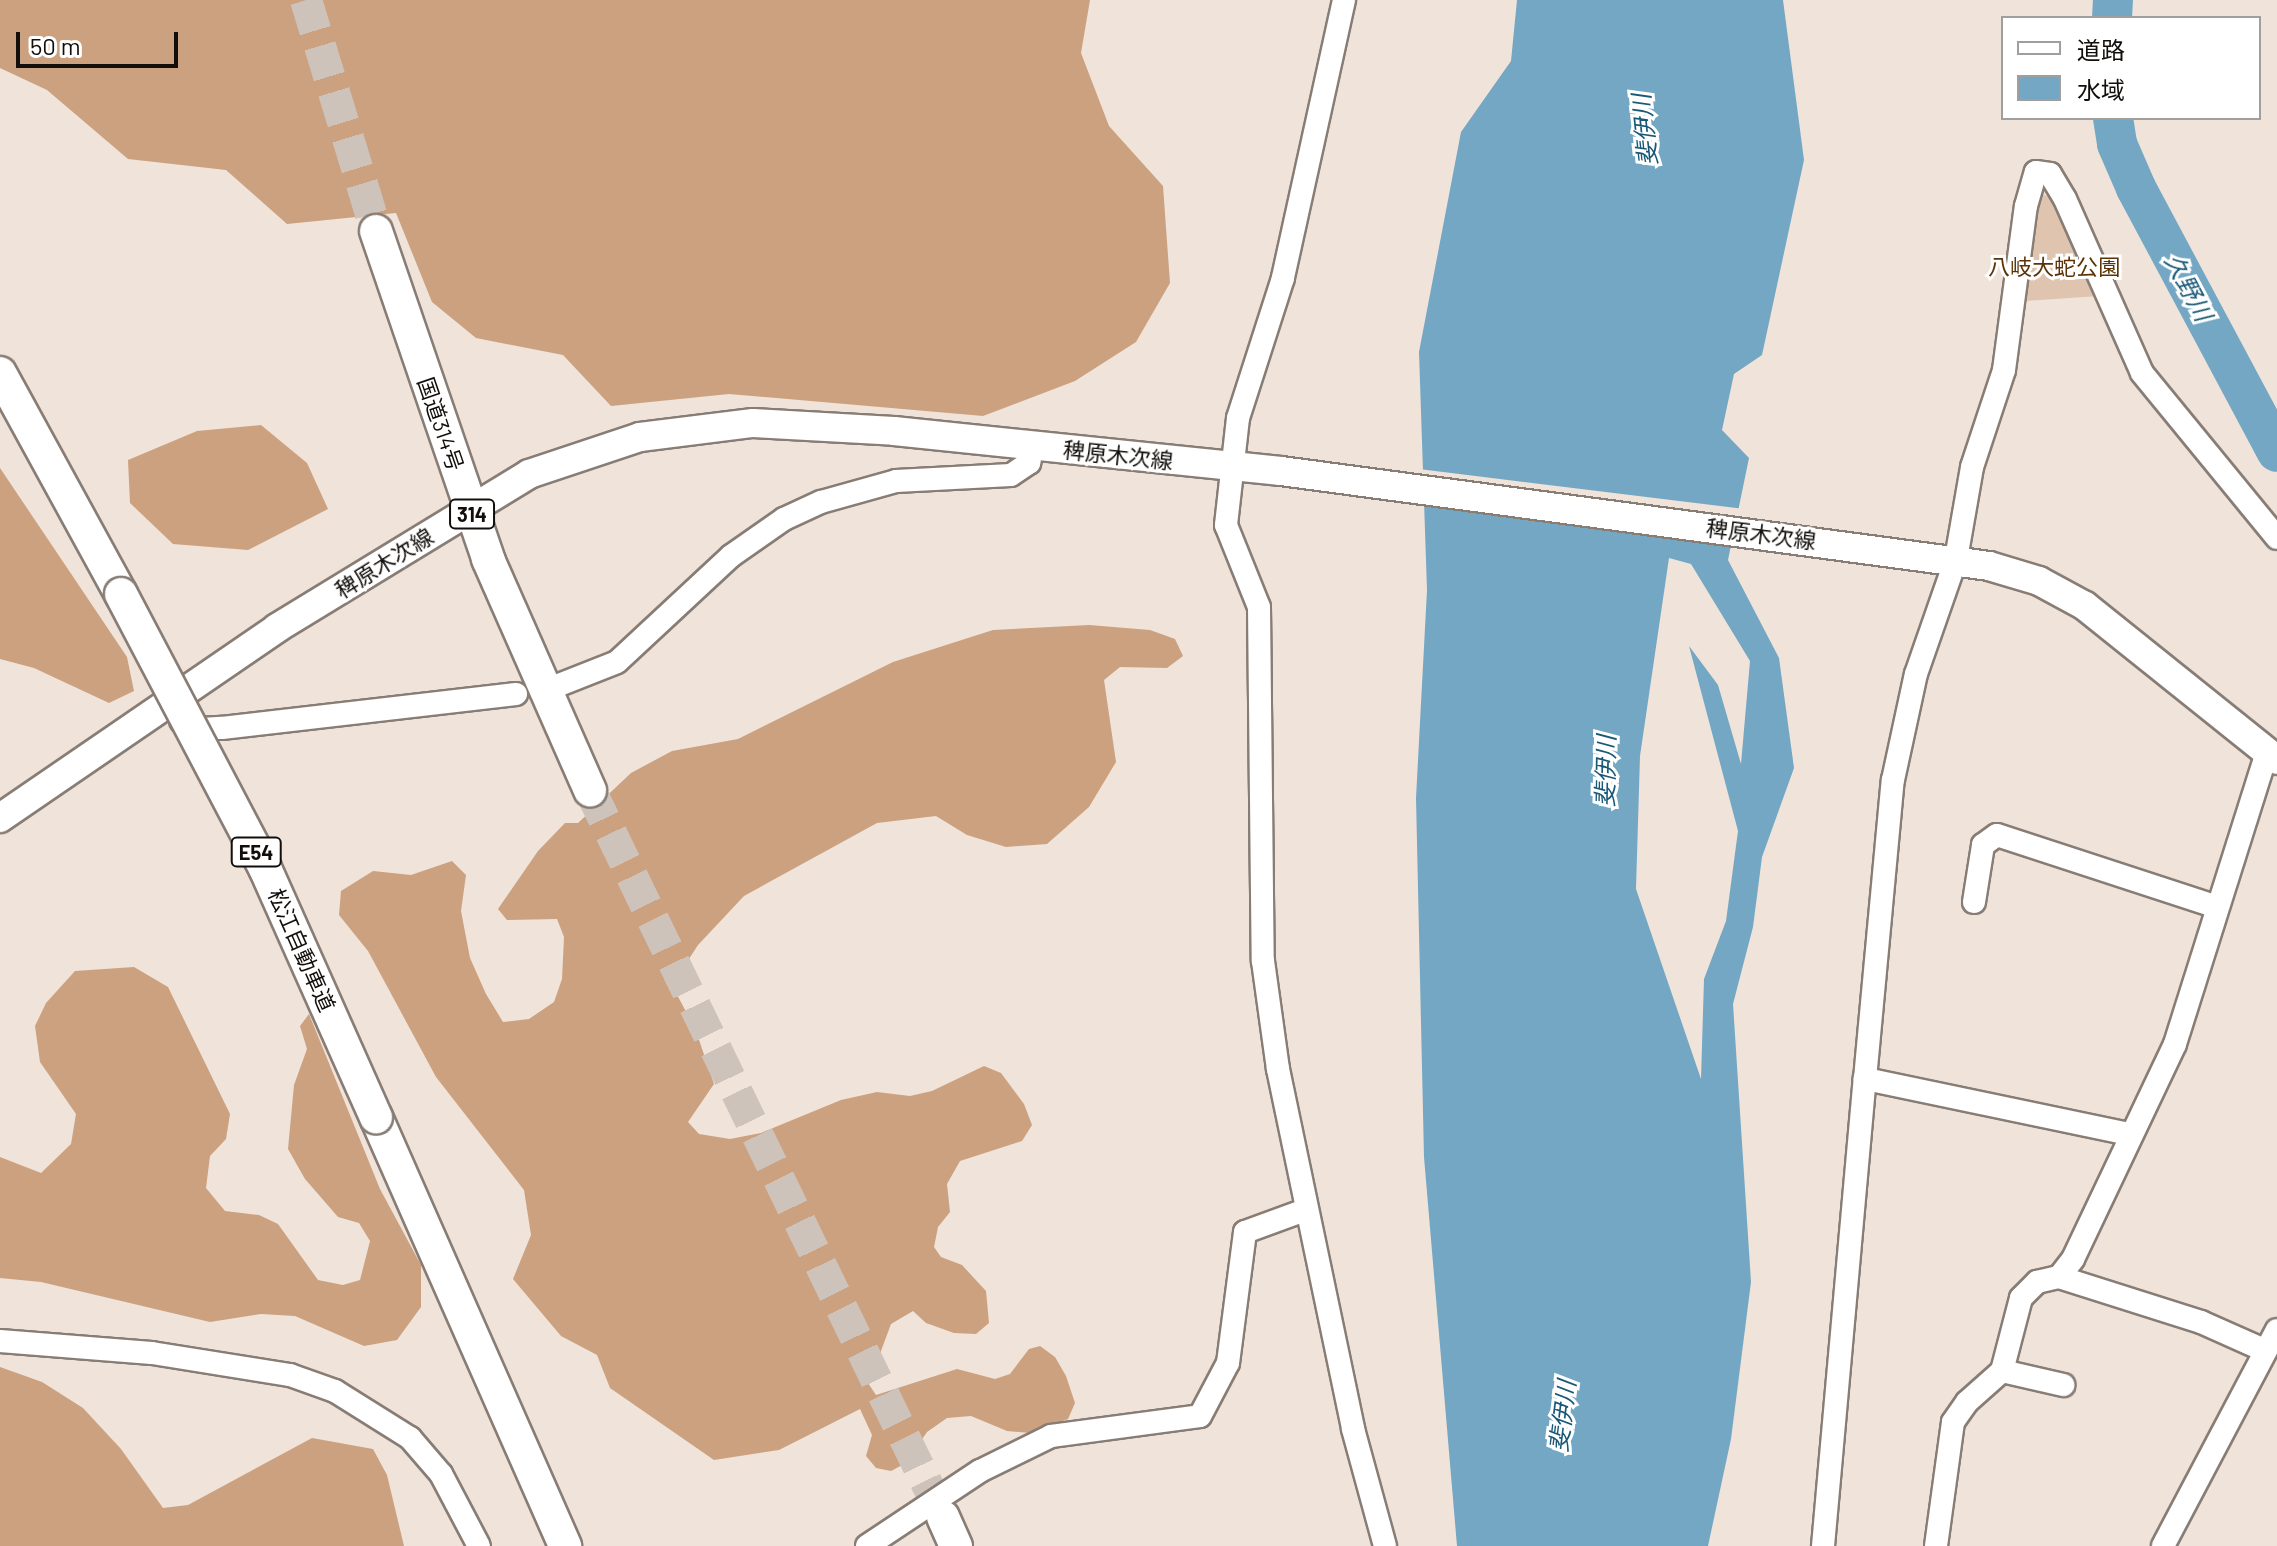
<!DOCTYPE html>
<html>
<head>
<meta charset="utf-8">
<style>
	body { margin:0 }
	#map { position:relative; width:2277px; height:1546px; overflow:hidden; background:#efe3da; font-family:Barlow,"Noto Sans JP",sans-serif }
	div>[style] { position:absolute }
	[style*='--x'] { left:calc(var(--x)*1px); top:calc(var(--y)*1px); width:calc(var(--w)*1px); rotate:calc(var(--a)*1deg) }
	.green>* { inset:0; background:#dfc4af }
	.forest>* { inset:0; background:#cca17f }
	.water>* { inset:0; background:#73a7c4 }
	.pier>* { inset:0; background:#efe3da; transform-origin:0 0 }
	.river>* { height:40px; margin:-20px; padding:0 20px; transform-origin:20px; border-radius:20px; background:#73a7c4 }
	.highway-tunnel>* { height:32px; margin-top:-16px; transform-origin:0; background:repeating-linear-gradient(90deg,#cec3bb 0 32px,transparent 0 48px) }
	.roads { filter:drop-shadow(2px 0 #887d75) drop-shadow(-2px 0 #887d75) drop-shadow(0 2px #887d75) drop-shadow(0 -2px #887d75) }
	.minor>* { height:22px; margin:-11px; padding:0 11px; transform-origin:11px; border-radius:11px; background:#fff }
	.major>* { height:28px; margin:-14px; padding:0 14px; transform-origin:14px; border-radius:14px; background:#fff }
	.highway>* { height:32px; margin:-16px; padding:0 16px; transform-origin:16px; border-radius:16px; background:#fff }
	.bridges { filter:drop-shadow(2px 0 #887d75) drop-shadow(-2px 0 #887d75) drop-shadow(0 2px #887d75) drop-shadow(0 -2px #887d75) }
	.highway-bridge>* { height:32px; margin:-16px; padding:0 16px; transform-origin:16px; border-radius:16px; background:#fff }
	span { translate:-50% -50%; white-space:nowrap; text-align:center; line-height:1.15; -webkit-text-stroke:6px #fff; paint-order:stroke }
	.shield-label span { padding:2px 6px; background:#fff; border:2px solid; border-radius:6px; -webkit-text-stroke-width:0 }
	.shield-label { font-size:20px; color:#110e0b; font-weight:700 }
	.park-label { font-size:22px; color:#5c3307 }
	.street-label { font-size:22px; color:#110e0b }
	.water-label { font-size:24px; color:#195877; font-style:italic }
	.legend { position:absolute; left:2001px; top:16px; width:260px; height:104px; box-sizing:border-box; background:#fff; border:2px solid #a09f9d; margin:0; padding:10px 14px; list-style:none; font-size:24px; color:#110e0b }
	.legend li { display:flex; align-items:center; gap:16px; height:40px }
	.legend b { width:40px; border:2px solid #a09f9d }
	.scale { position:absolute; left:16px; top:32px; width:162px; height:36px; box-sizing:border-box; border:4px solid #110e0b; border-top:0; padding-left:10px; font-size:24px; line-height:28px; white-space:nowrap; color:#110e0b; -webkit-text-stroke:6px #fff; paint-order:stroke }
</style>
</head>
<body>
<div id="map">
	<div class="green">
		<i style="clip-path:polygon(2042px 193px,2051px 199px,2099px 296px,2023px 301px,2036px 194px)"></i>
	</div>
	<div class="forest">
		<i style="clip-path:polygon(0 0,1090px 0,1081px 53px,1109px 126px,1163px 186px,1170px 283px,1136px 342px,1075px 381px,983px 416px,729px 394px,611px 406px,563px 355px,476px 338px,432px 302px,396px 213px,287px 224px,226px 170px,128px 159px,47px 90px,0 68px)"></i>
		<i style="clip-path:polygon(261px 425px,307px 463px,328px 509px,248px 550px,173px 544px,130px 503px,128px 460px,197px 431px)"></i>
		<i style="clip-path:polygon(0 468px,127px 657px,134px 691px,109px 703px,34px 668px,0 659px)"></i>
		<i style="clip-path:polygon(1089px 625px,1150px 630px,1175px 639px,1183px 656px,1167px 668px,1120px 667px,1104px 680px,1116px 762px,1089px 807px,1047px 844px,1006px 847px,967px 835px,936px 816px,877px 823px,744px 896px,698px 945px,672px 985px,696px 1031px,714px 1084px,688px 1122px,699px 1134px,730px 1139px,761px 1133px,841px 1100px,877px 1092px,910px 1096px,932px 1091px,984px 1066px,1001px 1073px,1024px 1104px,1032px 1125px,1022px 1141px,960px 1161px,947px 1184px,950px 1212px,938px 1227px,934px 1247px,941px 1257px,962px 1265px,986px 1291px,989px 1323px,976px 1334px,954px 1333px,926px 1323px,913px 1311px,891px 1324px,878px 1359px,866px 1370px,868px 1383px,876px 1395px,957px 1369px,995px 1379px,1010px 1374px,1029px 1349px,1040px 1346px,1055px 1357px,1066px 1376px,1075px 1403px,1068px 1419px,1031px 1433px,1007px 1431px,971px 1416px,947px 1418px,927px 1432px,906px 1463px,891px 1471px,876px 1468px,866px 1456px,872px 1435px,860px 1409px,779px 1450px,714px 1460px,610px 1388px,597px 1355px,561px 1336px,513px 1279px,531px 1235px,524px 1190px,436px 1077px,368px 951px,339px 915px,341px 891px,373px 871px,411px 875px,452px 861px,466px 875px,461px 911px,470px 958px,486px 994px,503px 1022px,529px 1019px,554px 1002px,562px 979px,564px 937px,557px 919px,507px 920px,498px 909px,538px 851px,565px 823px,578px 823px,631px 773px,672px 751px,738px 739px,893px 662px,993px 630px)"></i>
		<i style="clip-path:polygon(134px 967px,168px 987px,230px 1114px,226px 1139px,210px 1156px,206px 1188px,225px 1211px,259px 1215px,278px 1224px,318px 1280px,343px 1285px,360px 1280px,370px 1241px,359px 1223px,338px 1217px,305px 1179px,288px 1149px,294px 1085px,307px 1049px,300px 1026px,309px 1014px,380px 1189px,421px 1265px,421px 1307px,397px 1340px,364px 1346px,295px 1316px,261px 1314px,210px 1322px,41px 1282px,0 1278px,0 1157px,41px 1173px,71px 1144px,76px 1114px,40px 1062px,35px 1026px,46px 1003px,75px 971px)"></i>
		<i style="clip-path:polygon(0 1367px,42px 1382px,83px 1408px,121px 1449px,163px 1508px,188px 1505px,312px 1438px,373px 1449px,387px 1475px,404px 1546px,0 1546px)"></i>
	</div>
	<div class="water">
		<i style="clip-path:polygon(evenodd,1517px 0,1783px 0,1804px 160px,1762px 355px,1734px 374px,1722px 430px,1749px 458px,1728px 560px,1779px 658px,1794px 768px,1762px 857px,1753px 927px,1733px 1004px,1751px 1282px,1731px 1439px,1708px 1546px,1457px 1546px,1424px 1157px,1416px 798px,1427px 590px,1419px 352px,1461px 132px,1511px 61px,1517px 0,1669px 558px,1691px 564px,1750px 661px,1741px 764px,1718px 685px,1689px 646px,1738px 831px,1726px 921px,1704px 979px,1701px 1079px,1636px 889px,1640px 756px,1669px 558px)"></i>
	</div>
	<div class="pier">
		<i style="left:1419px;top:469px;width:326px;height:33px;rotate:7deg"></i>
	</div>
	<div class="river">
		<i style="--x:2112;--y:18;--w:18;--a:-87"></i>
		<i style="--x:2113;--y:118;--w:26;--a:81"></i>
		<i style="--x:2117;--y:144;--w:48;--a:66.6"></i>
		<i style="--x:2136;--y:188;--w:299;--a:61.9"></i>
	</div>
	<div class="highway-tunnel">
		<i style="--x:306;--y:0;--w:241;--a:73.1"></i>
		<i style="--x:590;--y:790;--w:808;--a:64.1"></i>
	</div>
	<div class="roads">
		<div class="minor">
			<i style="--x:1344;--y:0;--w:285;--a:102.4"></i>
			<i style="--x:1283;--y:278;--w:147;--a:107.8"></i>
			<i style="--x:1238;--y:418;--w:108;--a:96.4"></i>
			<i style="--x:1226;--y:525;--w:88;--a:68.1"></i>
			<i style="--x:1259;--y:607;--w:354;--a:89.4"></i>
			<i style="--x:1263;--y:961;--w:109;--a:82.1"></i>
			<i style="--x:1278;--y:1069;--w:368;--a:78.2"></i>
			<i style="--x:1353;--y:1429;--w:121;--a:74.7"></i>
			<i style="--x:559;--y:685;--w:62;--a:-21.6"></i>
			<i style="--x:617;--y:662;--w:156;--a:-42.9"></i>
			<i style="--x:731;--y:556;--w:65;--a:-34.9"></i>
			<i style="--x:784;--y:519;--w:41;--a:-24.7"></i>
			<i style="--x:821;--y:502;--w:78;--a:-15.6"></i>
			<i style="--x:896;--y:481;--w:115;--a:-3"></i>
			<i style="--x:1011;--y:475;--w:22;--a:-34"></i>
			<i style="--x:1029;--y:463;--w:18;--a:-77"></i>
			<i style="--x:181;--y:721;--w:21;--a:23"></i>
			<i style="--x:200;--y:729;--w:22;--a:-3"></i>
			<i style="--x:222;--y:728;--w:296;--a:-6.6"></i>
			<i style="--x:1974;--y:902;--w:58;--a:-81"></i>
			<i style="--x:1983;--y:845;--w:17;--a:-36"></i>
			<i style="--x:1997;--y:835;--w:231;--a:18.1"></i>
			<i style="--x:2129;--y:1134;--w:270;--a:-168.2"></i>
			<i style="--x:1865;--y:1079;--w:300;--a:-84.7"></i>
			<i style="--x:1893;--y:780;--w:108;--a:-77.8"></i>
			<i style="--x:1916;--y:674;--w:122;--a:-70.8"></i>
			<i style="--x:1956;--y:559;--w:93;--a:-80.1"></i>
			<i style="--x:1972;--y:467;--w:102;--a:-71.7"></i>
			<i style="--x:2004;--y:370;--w:165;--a:-82.4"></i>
			<i style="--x:2026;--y:206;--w:35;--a:-74"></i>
			<i style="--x:2036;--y:172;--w:14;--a:8"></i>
			<i style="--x:2050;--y:174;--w:29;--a:59"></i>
			<i style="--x:2065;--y:199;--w:190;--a:66.1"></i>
			<i style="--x:2142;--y:373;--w:213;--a:50.7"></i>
			<i style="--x:2059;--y:1277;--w:23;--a:-52"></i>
			<i style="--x:2073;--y:1259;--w:238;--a:-64.6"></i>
			<i style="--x:2175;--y:1044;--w:305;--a:-72.5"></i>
			<i style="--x:0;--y:1341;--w:152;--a:4.5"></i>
			<i style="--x:152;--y:1353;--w:140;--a:9.1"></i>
			<i style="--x:290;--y:1375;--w:48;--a:19.6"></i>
			<i style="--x:335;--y:1391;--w:89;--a:32.1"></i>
			<i style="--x:410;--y:1438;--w:48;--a:49.3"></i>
			<i style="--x:441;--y:1474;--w:81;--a:62.2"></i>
			<i style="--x:2002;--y:1371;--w:63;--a:12.9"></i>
			<i style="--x:867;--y:1546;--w:136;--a:-33.6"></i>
			<i style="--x:980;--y:1471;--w:79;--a:-26.2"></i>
			<i style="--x:1051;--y:1436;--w:150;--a:-7.6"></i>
			<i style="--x:1200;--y:1416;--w:60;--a:-62.2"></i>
			<i style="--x:1228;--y:1363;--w:132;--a:-82.6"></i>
			<i style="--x:1245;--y:1232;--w:64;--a:-20.1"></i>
			<i style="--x:1823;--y:1546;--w:469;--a:-84.9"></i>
			<i style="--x:1936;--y:1546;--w:125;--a:-82.2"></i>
			<i style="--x:1953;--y:1422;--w:24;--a:-55"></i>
			<i style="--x:1967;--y:1402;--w:47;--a:-41.5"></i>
			<i style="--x:2002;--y:1371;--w:75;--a:-75.4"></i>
			<i style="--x:2021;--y:1298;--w:23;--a:-45"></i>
			<i style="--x:2037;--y:1282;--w:23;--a:-13"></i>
			<i style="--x:2059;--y:1277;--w:149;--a:17.6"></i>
			<i style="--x:2201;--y:1322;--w:71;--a:24"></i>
			<i style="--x:2163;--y:1546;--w:244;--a:-62.2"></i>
		</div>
		<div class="major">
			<i style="--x:0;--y:818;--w:336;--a:-34.4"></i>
			<i style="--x:277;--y:628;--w:295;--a:-31.4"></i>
			<i style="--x:529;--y:474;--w:117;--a:-18.4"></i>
			<i style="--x:640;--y:437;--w:114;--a:-7.1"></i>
			<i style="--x:753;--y:423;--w:141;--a:3.2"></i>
			<i style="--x:894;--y:431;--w:389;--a:5.9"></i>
			<i style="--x:1281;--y:471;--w:714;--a:7.64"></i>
			<i style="--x:1989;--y:566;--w:52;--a:16.7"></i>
			<i style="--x:2039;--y:581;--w:52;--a:28.5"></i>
			<i style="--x:2085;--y:606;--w:246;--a:38.7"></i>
		</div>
		<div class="highway">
			<i style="--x:376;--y:231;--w:347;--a:71.1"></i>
			<i style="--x:488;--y:559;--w:253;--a:66.2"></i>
			<i style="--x:0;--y:373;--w:252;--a:61.3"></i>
			<i style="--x:376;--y:1117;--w:469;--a:66.2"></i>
			<i style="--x:943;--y:1517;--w:32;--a:66"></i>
		</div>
	</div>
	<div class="bridges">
		<div class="highway-bridge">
			<i style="--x:121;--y:594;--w:310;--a:62.3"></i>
			<i style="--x:265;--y:868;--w:273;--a:66"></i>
		</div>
	</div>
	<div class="shield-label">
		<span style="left:472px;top:514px">314</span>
		<span style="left:256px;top:852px">E54</span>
	</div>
	<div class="park-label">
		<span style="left:2054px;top:267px">八岐大蛇公園</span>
	</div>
	<div class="street-label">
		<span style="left:441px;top:424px;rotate:71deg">国道314号</span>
		<span style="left:1118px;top:455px;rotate:6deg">稗原木次線</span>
		<span style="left:1761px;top:534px;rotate:7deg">稗原木次線</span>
		<span style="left:384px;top:563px;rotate:-32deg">稗原木次線</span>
		<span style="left:302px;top:950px;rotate:66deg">松江自動車道</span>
	</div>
	<div class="water-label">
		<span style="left:1644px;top:130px;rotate:-96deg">斐伊川</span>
		<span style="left:2189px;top:287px;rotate:62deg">久野川</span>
		<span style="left:1605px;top:771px;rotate:-89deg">斐伊川</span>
		<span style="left:1562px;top:1416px;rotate:-83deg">斐伊川</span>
	</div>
	<ul class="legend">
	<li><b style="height:10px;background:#fff"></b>道路</li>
	<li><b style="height:22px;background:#73a7c4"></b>水域</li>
	</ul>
	<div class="scale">50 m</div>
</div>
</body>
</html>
